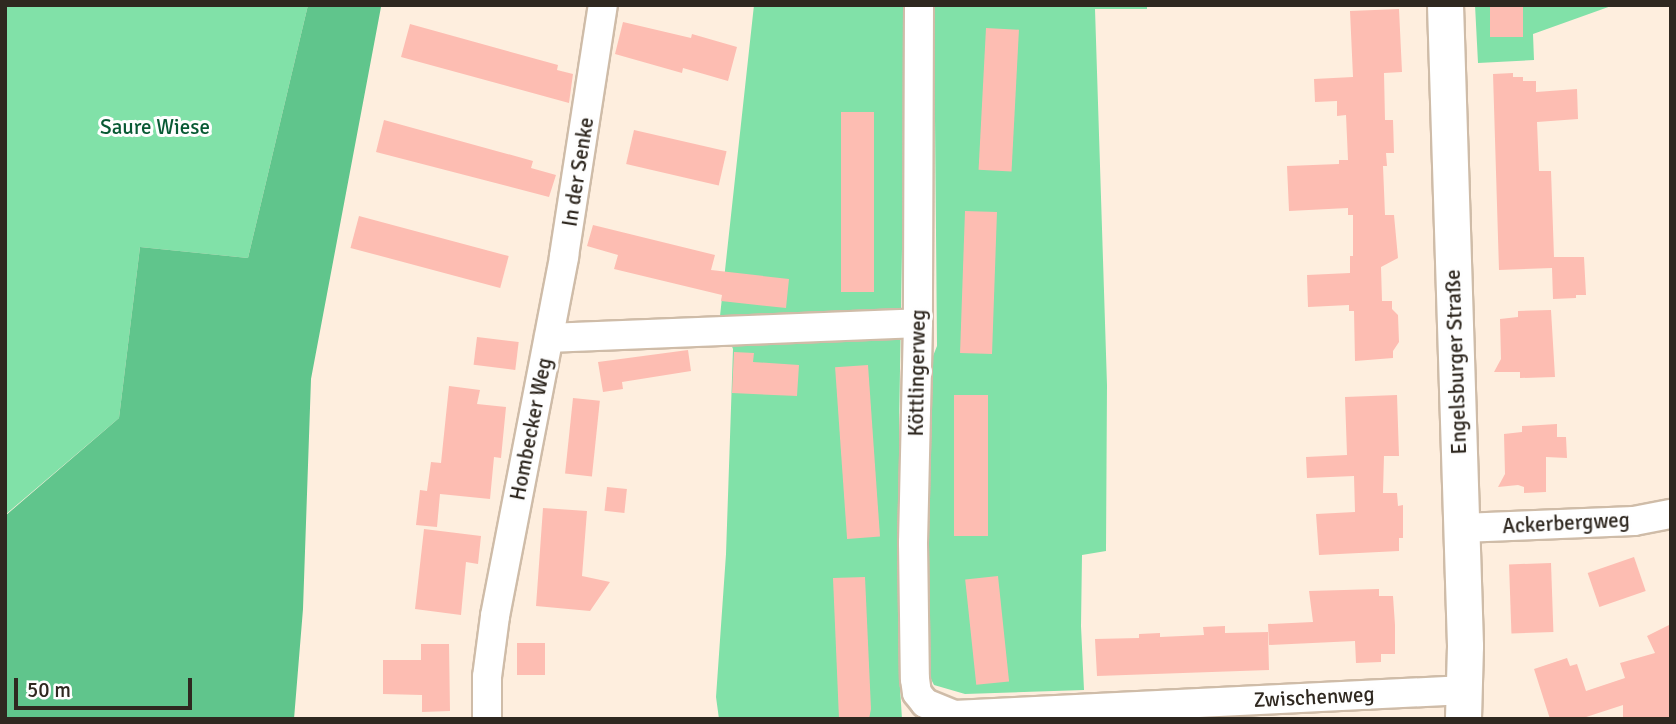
<!DOCTYPE html>
<html>
<head>
<meta charset="utf-8">
<style>
	body { margin:0 }
	#map { position:relative; width:1676px; height:724px; overflow:hidden; background:#feeede; font-family:Signika,sans-serif }
	div>[style] { position:absolute }
	[style*='--x'] { left:calc(var(--x)*1px); top:calc(var(--y)*1px); width:calc(var(--w)*1px); rotate:calc(var(--a)*1deg) }
	.green>* { inset:0; background:#81e1a8 }
	.forest>* { inset:0; background:#60c58c }
	.building>* { inset:0; background:#fdbdb2; transform-origin:0 0 }
	.roads { filter:drop-shadow(2px 0 #cfbca8) drop-shadow(-2px 0 #cfbca8) drop-shadow(0 2px #cfbca8) drop-shadow(0 -2px #cfbca8) }
	.minor>* { height:28px; margin:-14px; padding:0 14px; transform-origin:14px; border-radius:14px; background:#fff }
	.tertiary>* { height:35px; margin:-17.5px; padding:0 17.5px; transform-origin:17.5px; border-radius:17.5px; background:#fff }
	span { translate:-50% -50%; white-space:nowrap; text-align:center; line-height:1.15; -webkit-text-stroke:6px #fefefe; paint-order:stroke }
	.park-label { font-size:21px; color:#085934 }
	.street-label { font-size:21px; color:#2f2820 }
	.frame { position:absolute; inset:0; border:7px solid #2f2820; pointer-events:none }
	.scale { position:absolute; left:14px; top:678px; width:178px; height:32px; box-sizing:border-box; border:4px solid #2f2820; border-top:0; padding-left:9px; font-size:21px; line-height:24px; white-space:nowrap; color:#2f2820; -webkit-text-stroke:5px #fefefe; paint-order:stroke }
</style>
</head>
<body>
<div id="map">
	<div class="green">
		<i style="clip-path:polygon(5px 5px,308px 5px,248px 258px,140px 247px,119px 418px,5px 515px)"></i>
		<i style="clip-path:polygon(754px 5px,906px 5px,899px 431px,899px 672px,902px 719px,719px 719px,716px 697px,726px 554px,733px 349px,720px 316px)"></i>
		<i style="clip-path:polygon(934px 5px,1147px 5px,1147px 9px,1095px 9px,1107px 385px,1106px 551px,1082px 555px,1081px 626px,1084px 690px,965px 694px,934px 685px,928px 673px,925px 582px,927px 371px,937px 346px)"></i>
		<i style="clip-path:polygon(1475px 5px,1614px 5px,1533px 34px,1534px 60px,1478px 63px)"></i>
	</div>
	<div class="forest">
		<i style="clip-path:polygon(308px 5px,381px 7px,311px 379px,303px 609px,294px 719px,5px 719px,5px 516px,119px 418px,140px 247px,248px 258px)"></i>
	</div>
	<div class="building">
		<i style="left:1490px;top:5px;width:33px;height:32px"></i>
		<i style="clip-path:polygon(1399px 9px,1402px 72px,1384px 73px,1385px 120px,1393px 120px,1394px 153px,1386px 153px,1387px 166px,1383px 166px,1385px 215px,1394px 215px,1398px 258px,1381px 267px,1382px 301px,1392px 301px,1392px 309px,1398px 315px,1399px 342px,1393px 351px,1393px 358px,1355px 361px,1354px 311px,1349px 311px,1349px 305px,1308px 307px,1307px 275px,1350px 273px,1350px 256px,1353px 256px,1353px 215px,1348px 215px,1348px 208px,1289px 211px,1287px 166px,1339px 164px,1339px 160px,1348px 160px,1346px 115px,1337px 116px,1337px 101px,1315px 102px,1314px 79px,1353px 77px,1350px 11px)"></i>
		<i style="clip-path:polygon(623px 22px,691px 38px,692px 34px,737px 47px,728px 81px,683px 68px,682px 73px,615px 54px)"></i>
		<i style="clip-path:polygon(410px 24px,558px 65px,557px 70px,573px 74px,569px 103px,401px 57px)"></i>
		<i style="left:986px;top:28px;width:33px;height:142px;rotate:3deg"></i>
		<i style="clip-path:polygon(1513px 73px,1513px 77px,1523px 77px,1523px 81px,1536px 81px,1536px 92px,1577px 89px,1578px 119px,1537px 122px,1539px 171px,1551px 171px,1554px 257px,1584px 257px,1586px 295px,1576px 295px,1576px 298px,1553px 299px,1552px 268px,1499px 270px,1493px 74px)"></i>
		<i style="left:841px;top:112px;width:33px;height:180px"></i>
		<i style="clip-path:polygon(384px 120px,533px 161px,531px 168px,556px 175px,549px 197px,376px 152px)"></i>
		<i style="left:634px;top:130px;width:95px;height:35px;rotate:13deg"></i>
		<i style="left:965px;top:211px;width:32px;height:142px;rotate:2deg"></i>
		<i style="left:359px;top:216px;width:155px;height:33px;rotate:15deg"></i>
		<i style="clip-path:polygon(593px 225px,715px 255px,711px 270px,789px 279px,786px 308px,721px 301px,722px 295px,614px 269px,618px 255px,587px 246px)"></i>
		<i style="clip-path:polygon(1551px 310px,1555px 377px,1520px 378px,1520px 372px,1494px 372px,1501px 359px,1500px 319px,1518px 317px,1518px 311px)"></i>
		<i style="left:477px;top:337px;width:42px;height:28px;rotate:7deg"></i>
		<i style="clip-path:polygon(688px 350px,691px 371px,622px 382px,623px 389px,603px 392px,598px 362px)"></i>
		<i style="clip-path:polygon(734px 352px,754px 353px,753px 362px,799px 365px,797px 396px,732px 393px)"></i>
		<i style="left:868px;top:365px;width:172px;height:33px;rotate:86deg"></i>
		<i style="clip-path:polygon(449px 386px,480px 390px,477px 404px,506px 407px,501px 458px,494px 457px,490px 499px,440px 494px,437px 527px,416px 525px,420px 490px,427px 491px,431px 462px,441px 463px)"></i>
		<i style="left:988px;top:395px;width:141px;height:34px;rotate:90deg"></i>
		<i style="clip-path:polygon(1397px 395px,1399px 456px,1384px 456px,1383px 493px,1397px 493px,1398px 506px,1403px 505px,1403px 538px,1399px 538px,1399px 551px,1319px 555px,1316px 514px,1355px 512px,1354px 476px,1307px 478px,1306px 457px,1347px 455px,1345px 397px)"></i>
		<i style="left:573px;top:398px;width:27px;height:76px;rotate:6deg"></i>
		<i style="clip-path:polygon(1557px 424px,1557px 437px,1566px 437px,1567px 458px,1546px 457px,1546px 492px,1524px 493px,1524px 487px,1518px 485px,1498px 487px,1505px 474px,1504px 434px,1522px 432px,1522px 426px)"></i>
		<i style="left:607px;top:487px;width:20px;height:24px;rotate:6deg"></i>
		<i style="clip-path:polygon(543px 508px,587px 511px,582px 576px,610px 582px,590px 611px,536px 606px)"></i>
		<i style="clip-path:polygon(424px 529px,481px 536px,478px 564px,466px 562px,461px 615px,415px 609px)"></i>
		<i style="left:1634px;top:557px;width:36px;height:49px;rotate:71deg"></i>
		<i style="left:1551px;top:563px;width:69px;height:42px;rotate:88deg"></i>
		<i style="left:998px;top:576px;width:106px;height:33px;rotate:84deg"></i>
		<i style="clip-path:polygon(865px 577px,871px 709px,869px 719px,839px 719px,833px 578px)"></i>
		<i style="clip-path:polygon(1379px 589px,1379px 596px,1393px 596px,1395px 625px,1395px 654px,1381px 654px,1381px 662px,1356px 663px,1355px 641px,1269px 645px,1268px 624px,1313px 622px,1309px 591px)"></i>
		<i style="clip-path:polygon(1671px 624px,1671px 719px,1623px 719px,1623px 705px,1580px 719px,1550px 719px,1534px 669px,1567px 658px,1570px 666px,1577px 664px,1586px 691px,1625px 678px,1620px 663px,1655px 653px,1647px 636px)"></i>
		<i style="clip-path:polygon(1225px 626px,1225px 633px,1268px 632px,1269px 670px,1097px 676px,1095px 639px,1139px 638px,1139px 634px,1160px 633px,1160px 637px,1204px 635px,1203px 627px)"></i>
		<i style="left:517px;top:643px;width:28px;height:32px"></i>
		<i style="clip-path:polygon(421px 644px,449px 644px,450px 711px,422px 712px,422px 695px,383px 694px,383px 660px,421px 660px)"></i>
	</div>
	<div class="roads">
		<div class="minor">
			<i style="--x:919;--y:5;--w:318;--a:90.2"></i>
			<i style="--x:918;--y:323;--w:220;--a:91.3"></i>
			<i style="--x:913;--y:543;--w:136;--a:89.2"></i>
			<i style="--x:915;--y:679;--w:14;--a:82"></i>
			<i style="--x:917;--y:693;--w:13;--a:51"></i>
			<i style="--x:925;--y:703;--w:31;--a:22"></i>
			<i style="--x:954;--y:715;--w:4;--a:90"></i>
			<i style="--x:549;--y:338;--w:369;--a:-2.3"></i>
			<i style="--x:1462;--y:528;--w:172;--a:-2.3"></i>
			<i style="--x:1634;--y:521;--w:38;--a:-11"></i>
			<i style="--x:954;--y:715;--w:512;--a:-2.8"></i>
			<i style="--x:487;--y:719;--w:42;--a:-90"></i>
			<i style="--x:487;--y:677;--w:62;--a:-82.5"></i>
			<i style="--x:495;--y:616;--w:367;--a:-79.1"></i>
			<i style="--x:564;--y:256;--w:254;--a:-81.2"></i>
		</div>
		<div class="tertiary">
			<i style="--x:1445;--y:5;--w:641;--a:88.21"></i>
			<i style="--x:1465;--y:646;--w:73;--a:91.6"></i>
		</div>
	</div>
	<div class="park-label">
		<span style="left:155px;top:127px">Saure Wiese</span>
	</div>
	<div class="street-label">
		<span style="left:578px;top:172px;rotate:-81deg">In der Senke</span>
		<span style="left:1456px;top:362px;rotate:-92deg">Engelsburger Straße</span>
		<span style="left:917px;top:373px;rotate:-89deg">Köttlingerweg</span>
		<span style="left:531px;top:429px;rotate:-79deg">Hombecker Weg</span>
		<span style="left:1566px;top:523px;rotate:-3deg">Ackerbergweg</span>
		<span style="left:1314px;top:697px;rotate:-3deg">Zwischenweg</span>
	</div>
	<div class="frame"></div>
	<div class="scale">50 m</div>
</div>
</body>
</html>
